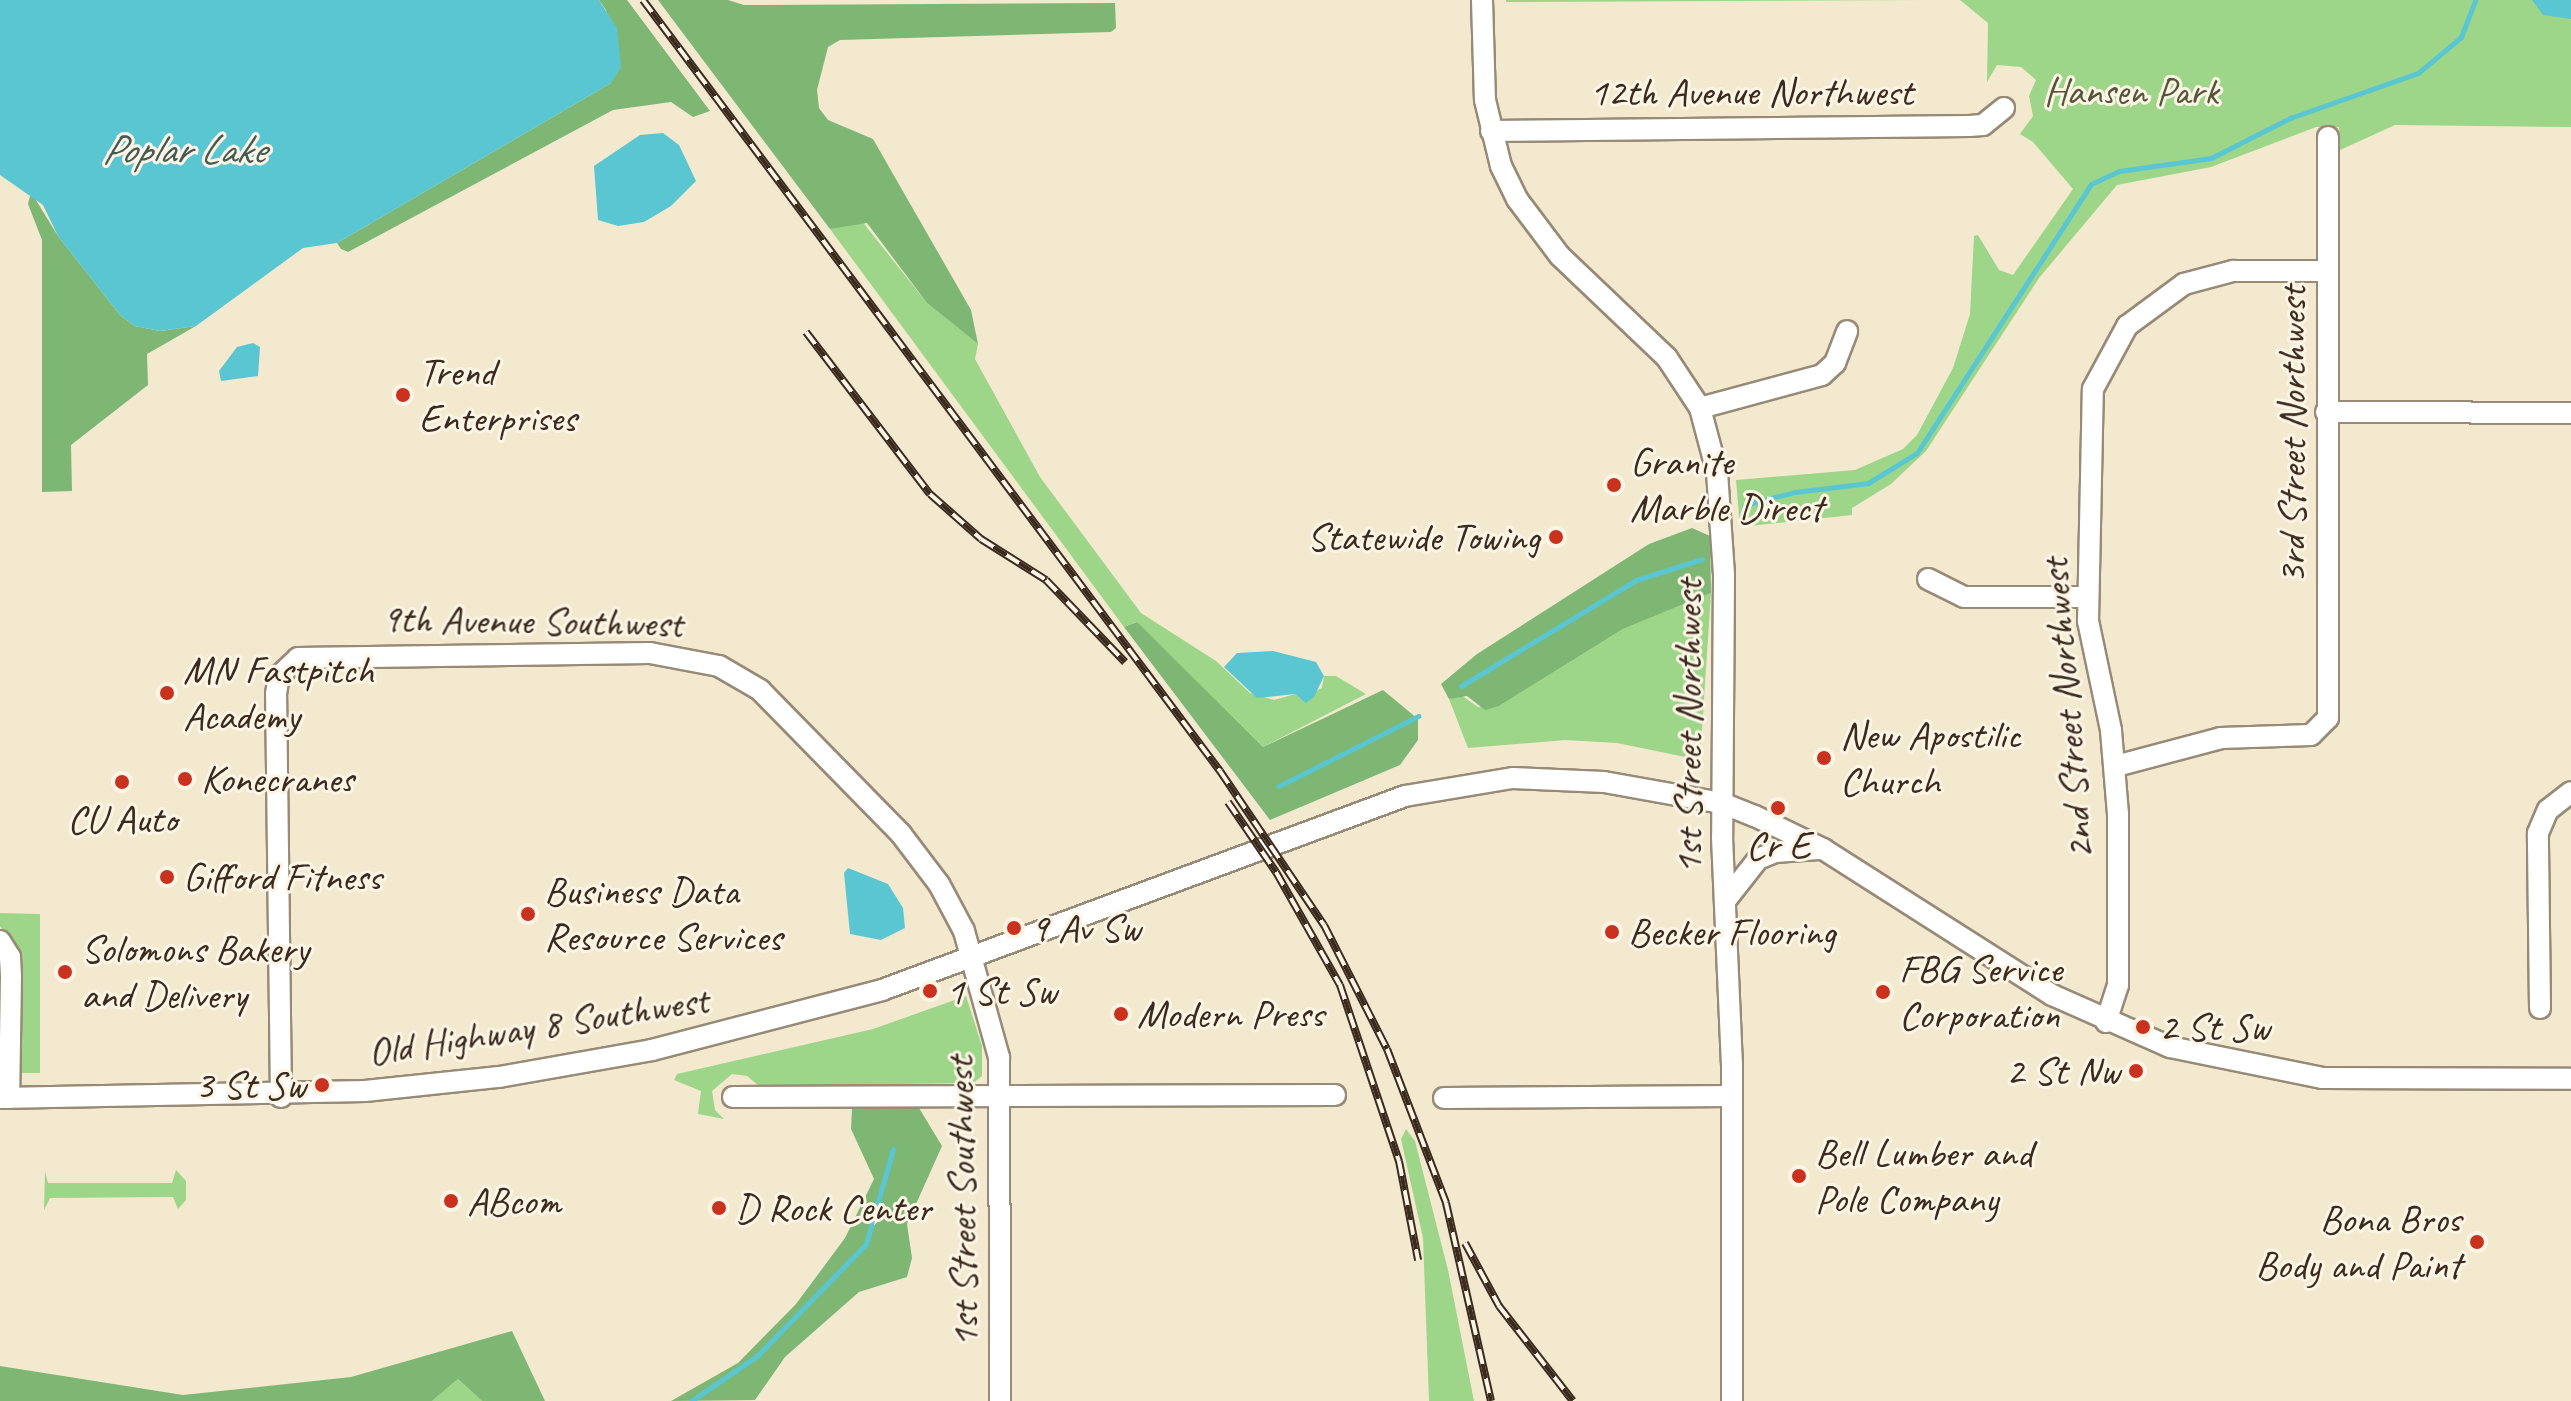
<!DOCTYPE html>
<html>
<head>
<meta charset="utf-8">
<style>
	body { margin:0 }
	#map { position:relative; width:2571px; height:1401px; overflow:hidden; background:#f3e9cf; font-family:Caveat,sans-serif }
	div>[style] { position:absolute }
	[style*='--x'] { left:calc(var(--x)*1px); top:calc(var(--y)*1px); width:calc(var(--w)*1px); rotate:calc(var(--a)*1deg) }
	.green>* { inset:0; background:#9dd688 }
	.forest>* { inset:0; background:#7eb774 }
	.water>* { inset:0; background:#5ac6d2 }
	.stream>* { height:5px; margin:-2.5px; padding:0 2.5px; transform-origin:2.5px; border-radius:2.5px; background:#5ac6d2 }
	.roads { filter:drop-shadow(2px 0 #978a76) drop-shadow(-2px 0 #978a76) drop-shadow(0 2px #978a76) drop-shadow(0 -2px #978a76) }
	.minor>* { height:20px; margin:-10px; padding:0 10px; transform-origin:10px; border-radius:10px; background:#fff }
	.rail>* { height:8px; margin-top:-4px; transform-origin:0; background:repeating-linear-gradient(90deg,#fcf5e5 0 15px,#3b2a1e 0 30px); box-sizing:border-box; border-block:2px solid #3b2a1e }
	.dots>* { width:22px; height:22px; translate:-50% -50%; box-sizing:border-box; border:4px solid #fcf5e5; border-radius:50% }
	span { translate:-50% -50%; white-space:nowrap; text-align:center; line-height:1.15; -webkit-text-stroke:6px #fcf5e5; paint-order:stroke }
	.park-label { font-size:40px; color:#545538 }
	.street-label { font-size:40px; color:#3b2a1e }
	.poi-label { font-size:40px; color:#3b2a1e }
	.left { translate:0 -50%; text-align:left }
	.right { translate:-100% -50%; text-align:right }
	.water-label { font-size:42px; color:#445954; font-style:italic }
</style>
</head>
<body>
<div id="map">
	<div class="green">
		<i style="clip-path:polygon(1506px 0,1923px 0,1506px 2px)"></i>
		<i style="clip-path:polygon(1960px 0,2571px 0,2571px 127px,2395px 125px,2340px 150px,2339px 127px,2316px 127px,2211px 167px,2117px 185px,2039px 278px,1926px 451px,1891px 484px,1852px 508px,1852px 515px,1740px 527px,1736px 480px,1855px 470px,1903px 449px,1917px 435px,1953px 368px,1970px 314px,1974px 236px,1978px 235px,1999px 270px,2013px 275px,2073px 189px,2033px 142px,2020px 134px,2033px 116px,2029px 96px,2036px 80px,2021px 67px,1997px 65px,1987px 82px,1988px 23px)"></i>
		<i style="clip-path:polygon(861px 220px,927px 303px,978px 344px,975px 359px,1040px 477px,1141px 613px,1216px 661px,1250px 693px,1274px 700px,1295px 694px,1300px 698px,1322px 688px,1324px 676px,1336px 676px,1366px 694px,1263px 747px,1136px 622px,1124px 627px,830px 229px)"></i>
		<i style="clip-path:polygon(1711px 593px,1700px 760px,1617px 743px,1565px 740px,1468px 748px,1449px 699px,1461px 695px,1478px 707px,1499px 706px,1623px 629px)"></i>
		<i style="clip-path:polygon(0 913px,40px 914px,40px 1073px,20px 1073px,21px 958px,0 926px)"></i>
		<i style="clip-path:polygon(966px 996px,982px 1046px,982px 1076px,973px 1083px,759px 1086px,747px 1076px,732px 1074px,712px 1091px,715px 1110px,724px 1119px,698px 1114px,701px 1091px,674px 1080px,677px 1074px,873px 1029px)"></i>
		<i style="clip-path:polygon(1406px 1129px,1415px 1141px,1448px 1270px,1474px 1401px,1429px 1401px,1423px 1238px,1401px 1139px)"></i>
		<i style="clip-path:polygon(176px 1170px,186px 1181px,186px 1200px,178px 1209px,173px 1197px,50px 1198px,44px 1210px,45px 1171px,48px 1183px,172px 1183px)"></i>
		<i style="clip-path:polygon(458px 1379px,482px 1401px,432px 1401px)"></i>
	</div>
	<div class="forest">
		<i style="clip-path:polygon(599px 0,627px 0,710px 111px,693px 117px,671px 102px,613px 110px,348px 252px,341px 249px,337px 243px,611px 83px,606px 10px)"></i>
		<i style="clip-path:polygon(658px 0,728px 0,744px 5px,1115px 3px,1116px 28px,1111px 32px,840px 40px,828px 47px,817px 90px,819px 108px,828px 120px,873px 139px,971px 310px,978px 344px,927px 303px,867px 223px,830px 229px)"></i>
		<i style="clip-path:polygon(31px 192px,58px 236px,120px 315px,135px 326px,160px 331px,196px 326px,147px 354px,148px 385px,71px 445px,72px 491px,42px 492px,42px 240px,28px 204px)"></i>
		<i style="clip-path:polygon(1692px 528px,1710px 536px,1711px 593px,1623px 629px,1499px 706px,1485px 710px,1467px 696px,1449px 699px,1441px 684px,1477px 654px,1649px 544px)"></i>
		<i style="clip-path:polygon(1137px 622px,1263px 747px,1383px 690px,1418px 719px,1418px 740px,1400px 765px,1270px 820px,1124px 627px)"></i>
		<i style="clip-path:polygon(919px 1108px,942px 1146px,907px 1224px,912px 1258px,907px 1277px,859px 1292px,785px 1357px,755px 1400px,671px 1401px,738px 1363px,796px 1304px,845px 1238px,874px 1179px,851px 1129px,852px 1109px)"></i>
		<i style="clip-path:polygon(512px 1331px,545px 1401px,482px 1401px,458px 1379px,432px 1401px,0 1401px,0 1366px,183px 1395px,351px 1377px)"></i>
	</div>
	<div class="water">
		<i style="clip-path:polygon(0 0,599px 0,617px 28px,621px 67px,611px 83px,337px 243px,303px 248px,196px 326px,160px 331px,135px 326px,120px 315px,58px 236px,43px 205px,0 175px)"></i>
		<i style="clip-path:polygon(2532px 0,2571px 0,2571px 19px,2543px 15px)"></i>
		<i style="clip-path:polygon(663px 133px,679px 145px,696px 181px,671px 206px,644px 222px,618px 226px,598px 220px,594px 166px,640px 135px)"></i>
		<i style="clip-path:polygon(253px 343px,260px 347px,258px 376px,221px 381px,219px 371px,237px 347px)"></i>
		<i style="clip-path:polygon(1273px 651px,1316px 662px,1324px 676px,1314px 697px,1306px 703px,1295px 694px,1257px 698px,1224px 667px,1237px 653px)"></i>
		<i style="clip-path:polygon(848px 868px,888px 884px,903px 908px,905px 928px,881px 940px,850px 934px,844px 873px)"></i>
	</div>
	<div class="stream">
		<i style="--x:1744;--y:505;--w:53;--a:-14.3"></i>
		<i style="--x:1795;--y:492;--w:74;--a:-7"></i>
		<i style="--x:1868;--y:483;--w:57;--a:-31.5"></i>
		<i style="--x:1917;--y:453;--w:320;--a:-57.1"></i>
		<i style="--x:2091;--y:184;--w:31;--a:-25"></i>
		<i style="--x:2119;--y:171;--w:93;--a:-8"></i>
		<i style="--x:2211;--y:158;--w:89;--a:-26.9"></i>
		<i style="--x:2290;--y:118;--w:136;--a:-19.4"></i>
		<i style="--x:2418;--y:73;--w:56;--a:-39.9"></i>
		<i style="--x:2461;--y:37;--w:40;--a:-69"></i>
		<i style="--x:1461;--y:686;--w:205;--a:-31.2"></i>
		<i style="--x:1636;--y:580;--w:69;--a:-17.7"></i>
		<i style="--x:1279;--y:786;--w:156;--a:-26.7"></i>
		<i style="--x:691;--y:1401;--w:80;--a:-34.3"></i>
		<i style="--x:757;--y:1356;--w:156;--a:-45.8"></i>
		<i style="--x:866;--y:1244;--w:99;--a:-74.1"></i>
	</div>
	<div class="roads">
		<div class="minor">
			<i style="--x:1482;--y:0;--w:100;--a:88.3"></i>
			<i style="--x:1485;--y:100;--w:68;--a:76.4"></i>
			<i style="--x:1501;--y:166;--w:37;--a:64"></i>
			<i style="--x:1517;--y:199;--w:71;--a:53"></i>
			<i style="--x:1560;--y:256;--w:148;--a:43.6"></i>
			<i style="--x:1667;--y:358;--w:60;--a:56.6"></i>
			<i style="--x:1700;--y:408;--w:66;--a:75.1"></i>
			<i style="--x:1717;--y:472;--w:103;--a:86.1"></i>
			<i style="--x:1724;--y:575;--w:262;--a:90.4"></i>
			<i style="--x:1722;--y:837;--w:227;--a:87.5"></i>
			<i style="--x:1732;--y:1064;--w:337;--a:90"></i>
			<i style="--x:1491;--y:131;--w:478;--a:-0.6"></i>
			<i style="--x:1969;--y:126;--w:14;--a:-4"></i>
			<i style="--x:1983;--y:125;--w:27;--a:-39"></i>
			<i style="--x:1700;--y:408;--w:126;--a:-15.1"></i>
			<i style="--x:1822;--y:375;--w:18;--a:-43"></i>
			<i style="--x:1835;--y:363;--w:34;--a:-69"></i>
			<i style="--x:2326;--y:412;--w:245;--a:0.2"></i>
			<i style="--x:1928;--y:579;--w:40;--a:26.6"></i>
			<i style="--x:1964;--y:597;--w:124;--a:0"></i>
			<i style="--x:2116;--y:766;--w:109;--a:-14.9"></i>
			<i style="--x:2221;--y:738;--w:90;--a:-1.9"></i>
			<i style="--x:2311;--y:735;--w:24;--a:-45"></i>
			<i style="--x:2328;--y:718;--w:581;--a:-90"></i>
			<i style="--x:1725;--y:901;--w:53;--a:-51.8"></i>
			<i style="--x:1758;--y:859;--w:18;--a:-22"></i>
			<i style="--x:1775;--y:852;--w:44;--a:-3.9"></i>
			<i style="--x:0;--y:941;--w:19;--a:58"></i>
			<i style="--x:10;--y:957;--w:19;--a:87"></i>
			<i style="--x:11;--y:976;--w:122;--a:90.9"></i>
			<i style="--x:2540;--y:1008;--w:175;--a:-90.7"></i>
			<i style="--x:2538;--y:833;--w:25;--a:-67"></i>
			<i style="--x:2548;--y:810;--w:29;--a:-38"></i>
			<i style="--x:2106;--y:1022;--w:39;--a:-72"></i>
			<i style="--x:2118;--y:985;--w:171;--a:-90"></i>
			<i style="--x:2118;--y:814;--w:84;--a:-94.8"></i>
			<i style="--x:2111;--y:730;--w:111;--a:-101.9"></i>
			<i style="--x:2088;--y:621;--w:232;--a:-88.8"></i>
			<i style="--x:2093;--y:389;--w:72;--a:-61.6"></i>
			<i style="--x:2127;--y:326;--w:71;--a:-36.4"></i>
			<i style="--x:2184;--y:284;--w:51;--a:-14.9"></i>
			<i style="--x:2233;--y:271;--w:95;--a:0"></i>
			<i style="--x:281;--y:1097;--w:403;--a:-90.7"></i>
			<i style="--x:276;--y:694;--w:18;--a:-81"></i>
			<i style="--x:279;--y:676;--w:26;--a:-43"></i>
			<i style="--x:298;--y:658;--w:352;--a:-0.8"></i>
			<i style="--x:650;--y:653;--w:70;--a:10.7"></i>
			<i style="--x:719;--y:666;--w:48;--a:30.3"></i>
			<i style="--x:760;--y:690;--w:202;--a:45.6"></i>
			<i style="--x:901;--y:834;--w:63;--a:52.8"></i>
			<i style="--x:939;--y:884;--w:53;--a:62"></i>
			<i style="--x:964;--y:931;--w:131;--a:74.5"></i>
			<i style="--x:999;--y:1057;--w:344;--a:89.8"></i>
			<i style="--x:733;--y:1097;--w:602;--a:-0.19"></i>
			<i style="--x:0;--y:1098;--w:365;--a:-1.1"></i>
			<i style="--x:365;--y:1091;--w:135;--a:-6"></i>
			<i style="--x:499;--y:1077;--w:155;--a:-10"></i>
			<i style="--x:652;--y:1050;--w:238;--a:-14.6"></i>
			<i style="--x:882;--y:990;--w:558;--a:-20.35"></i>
			<i style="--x:1405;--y:796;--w:109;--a:-9.5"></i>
			<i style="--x:1513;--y:778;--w:91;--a:2.5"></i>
			<i style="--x:1604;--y:782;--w:120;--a:10.1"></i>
			<i style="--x:1722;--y:803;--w:35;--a:22"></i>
			<i style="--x:1755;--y:816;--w:76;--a:25.9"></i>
			<i style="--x:1823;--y:849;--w:272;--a:32.5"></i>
			<i style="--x:2052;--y:995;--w:129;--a:23.8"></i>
			<i style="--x:2170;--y:1047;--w:155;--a:11.5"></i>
			<i style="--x:2322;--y:1078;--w:249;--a:0.2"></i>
			<i style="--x:1444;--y:1098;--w:288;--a:-0.4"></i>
		</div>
	</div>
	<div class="rail">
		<i style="--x:643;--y:0;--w:963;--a:53.19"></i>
		<i style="--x:1220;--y:771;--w:186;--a:56"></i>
		<i style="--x:1324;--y:925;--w:139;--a:63.1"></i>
		<i style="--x:1387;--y:1049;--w:165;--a:69"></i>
		<i style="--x:1446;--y:1203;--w:203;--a:77.2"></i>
		<i style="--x:806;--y:332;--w:204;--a:52.6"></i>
		<i style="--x:930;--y:494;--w:68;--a:41.4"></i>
		<i style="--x:981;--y:539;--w:77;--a:32.2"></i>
		<i style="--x:1046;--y:580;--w:114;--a:46.1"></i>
		<i style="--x:1228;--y:802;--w:85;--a:55.6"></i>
		<i style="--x:1276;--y:872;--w:130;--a:60.5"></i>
		<i style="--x:1340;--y:985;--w:186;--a:71.5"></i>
		<i style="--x:1399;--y:1161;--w:101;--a:79.1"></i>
		<i style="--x:1465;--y:1243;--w:72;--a:61.6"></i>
		<i style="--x:1499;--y:1306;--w:120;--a:52.1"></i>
	</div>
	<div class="dots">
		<i style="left:403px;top:395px;background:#c8321e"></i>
		<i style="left:1614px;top:485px;background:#c8321e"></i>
		<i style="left:1556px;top:537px;background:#c8321e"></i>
		<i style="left:167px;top:693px;background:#c8321e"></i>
		<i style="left:1824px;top:758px;background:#c8321e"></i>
		<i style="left:185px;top:779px;background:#c8321e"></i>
		<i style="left:122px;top:782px;background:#c8321e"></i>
		<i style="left:1778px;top:808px;background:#c8321e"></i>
		<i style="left:167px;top:877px;background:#c8321e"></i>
		<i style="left:528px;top:914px;background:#c8321e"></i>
		<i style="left:1014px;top:928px;background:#c8321e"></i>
		<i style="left:1612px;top:932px;background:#c8321e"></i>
		<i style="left:65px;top:972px;background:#c8321e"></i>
		<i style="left:930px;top:991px;background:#c8321e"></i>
		<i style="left:1883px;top:992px;background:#c8321e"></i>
		<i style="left:1121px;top:1014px;background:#c8321e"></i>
		<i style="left:2143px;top:1027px;background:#c8321e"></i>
		<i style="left:2136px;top:1071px;background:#c8321e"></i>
		<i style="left:322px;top:1085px;background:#c8321e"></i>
		<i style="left:1799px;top:1176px;background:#c8321e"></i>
		<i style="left:451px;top:1201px;background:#c8321e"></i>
		<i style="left:719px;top:1208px;background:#c8321e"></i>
		<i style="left:2477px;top:1242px;background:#c8321e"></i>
	</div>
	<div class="park-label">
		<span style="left:2131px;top:91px">Hansen Park</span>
	</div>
	<div class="street-label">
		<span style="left:1751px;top:92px">12th Avenue Northwest</span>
		<span style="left:2292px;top:435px;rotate:-90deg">3rd Street Northwest</span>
		<span style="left:532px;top:621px;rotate:1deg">9th Avenue Southwest</span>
		<span style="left:2067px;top:709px;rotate:-95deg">2nd Street Northwest</span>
		<span style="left:1688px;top:727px;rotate:-90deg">1st Street Northwest</span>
		<span style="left:538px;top:1026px;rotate:-9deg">Old Highway 8 Southwest</span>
		<span style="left:962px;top:1202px;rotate:-91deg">1st Street Southwest</span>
	</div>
	<div class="poi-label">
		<span class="left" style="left:419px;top:395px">Trend<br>Enterprises</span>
		<span class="left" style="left:1630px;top:485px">Granite<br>Marble Direct</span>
		<span class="right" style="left:1540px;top:537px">Statewide Towing</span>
		<span class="left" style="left:183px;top:693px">MN Fastpitch<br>Academy</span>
		<span class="left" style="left:1840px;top:758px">New Apostilic<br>Church</span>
		<span class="left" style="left:201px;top:779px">Konecranes</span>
		<span style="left:122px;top:819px">CU Auto</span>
		<span style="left:1778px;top:845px">Cr E</span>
		<span class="left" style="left:183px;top:877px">Gifford Fitness</span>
		<span class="left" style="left:544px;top:914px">Business Data<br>Resource Services</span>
		<span class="left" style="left:1030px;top:928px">9 Av Sw</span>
		<span class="left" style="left:1628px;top:932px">Becker Flooring</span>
		<span class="left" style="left:81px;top:972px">Solomons Bakery<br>and Delivery</span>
		<span class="left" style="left:1899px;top:992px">FBG Service<br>Corporation</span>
		<span class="left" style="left:946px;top:991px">1 St Sw</span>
		<span class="left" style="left:1137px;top:1014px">Modern Press</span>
		<span class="left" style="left:2159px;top:1027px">2 St Sw</span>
		<span class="right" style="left:2120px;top:1071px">2 St Nw</span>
		<span class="right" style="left:306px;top:1085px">3 St Sw</span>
		<span class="left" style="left:1815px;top:1176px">Bell Lumber and<br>Pole Company</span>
		<span class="left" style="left:467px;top:1201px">ABcom</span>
		<span class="left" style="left:735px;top:1208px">D Rock Center</span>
		<span class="right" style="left:2461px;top:1242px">Bona Bros<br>Body and Paint</span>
	</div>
	<div class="water-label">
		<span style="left:183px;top:150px">Poplar Lake</span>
	</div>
</div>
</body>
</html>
